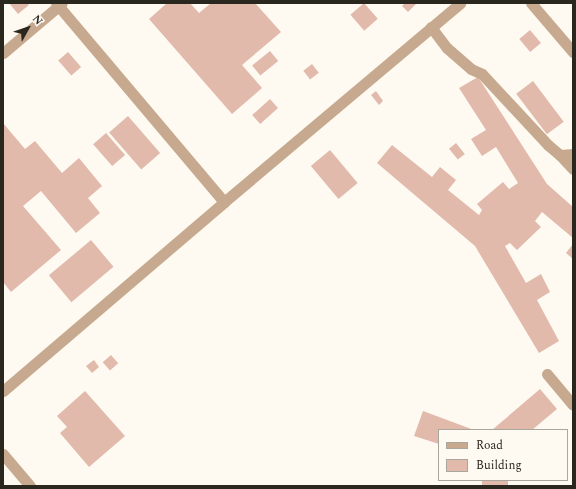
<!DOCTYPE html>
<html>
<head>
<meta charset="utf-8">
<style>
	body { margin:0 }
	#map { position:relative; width:576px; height:489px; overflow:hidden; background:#fefaf1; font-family:Spectral,serif }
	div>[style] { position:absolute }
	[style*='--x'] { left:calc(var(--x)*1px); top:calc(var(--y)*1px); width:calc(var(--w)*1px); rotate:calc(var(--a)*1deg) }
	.building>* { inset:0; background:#e1baac; transform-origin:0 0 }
	.minor>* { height:11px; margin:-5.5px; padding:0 5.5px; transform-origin:5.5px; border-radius:5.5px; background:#c6a98f }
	span { translate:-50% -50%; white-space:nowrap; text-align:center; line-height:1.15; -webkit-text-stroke:3px #fefaf1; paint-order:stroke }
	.frame { position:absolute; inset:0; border:4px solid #2a271f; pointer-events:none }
	.legend { position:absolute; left:438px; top:429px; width:130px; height:52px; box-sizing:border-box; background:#fefaf1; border:1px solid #a9a69d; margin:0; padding:5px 7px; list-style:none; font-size:12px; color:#2a271f }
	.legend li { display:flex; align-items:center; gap:8px; height:20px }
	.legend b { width:20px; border:1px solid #a9a69d }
	.north { position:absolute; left:8px; top:8px; width:40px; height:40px; -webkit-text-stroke:3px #fefaf1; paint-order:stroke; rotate:50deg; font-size:11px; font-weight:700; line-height:16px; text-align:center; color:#2a271f }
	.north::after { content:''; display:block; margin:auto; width:14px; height:18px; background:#2a271f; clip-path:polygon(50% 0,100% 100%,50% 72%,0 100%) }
</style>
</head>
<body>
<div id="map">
	<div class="building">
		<i style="clip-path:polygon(9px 3px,27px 3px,29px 5px,18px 14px)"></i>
		<i style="clip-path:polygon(167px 3px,190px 3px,199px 13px,211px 3px,255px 3px,281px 32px,242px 65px,262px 88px,232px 114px,149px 19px)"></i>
		<i style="left:364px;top:3px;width:21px;height:18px;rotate:49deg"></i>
		<i style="clip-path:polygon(405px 3px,417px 3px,408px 12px,402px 6px)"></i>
		<i style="left:530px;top:30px;width:17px;height:14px;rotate:50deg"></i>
		<i style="left:270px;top:51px;width:13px;height:23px;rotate:51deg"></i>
		<i style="left:68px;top:52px;width:20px;height:13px;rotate:49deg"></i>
		<i style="left:312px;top:64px;width:11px;height:11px;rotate:52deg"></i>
		<i style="clip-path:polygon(478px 77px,547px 184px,573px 207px,573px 238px,542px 212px,535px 221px,541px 227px,517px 250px,510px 243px,505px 246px,526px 283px,541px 274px,550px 292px,537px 300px,559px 341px,539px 353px,475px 246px,377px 163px,392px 145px,432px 177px,440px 167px,456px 180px,448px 190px,479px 215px,482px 210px,477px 204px,503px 182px,509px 189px,518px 183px,496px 147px,482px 156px,471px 139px,486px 130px,459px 88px)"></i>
		<i style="left:533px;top:81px;width:51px;height:21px;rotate:53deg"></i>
		<i style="clip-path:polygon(376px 91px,383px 101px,379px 105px,371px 95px)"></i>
		<i style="left:270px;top:99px;width:12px;height:24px;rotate:48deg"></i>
		<i style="left:128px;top:116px;width:49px;height:25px;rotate:49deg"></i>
		<i style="clip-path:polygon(3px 123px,25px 149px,35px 141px,62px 173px,79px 158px,102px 186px,88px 198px,100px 213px,76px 233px,41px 191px,23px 206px,61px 250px,11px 292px,3px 282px)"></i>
		<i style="left:106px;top:133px;width:29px;height:17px;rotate:49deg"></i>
		<i style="left:456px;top:143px;width:14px;height:9px;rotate:51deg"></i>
		<i style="left:330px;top:150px;width:43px;height:25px;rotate:50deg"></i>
		<i style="left:91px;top:240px;width:35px;height:55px;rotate:50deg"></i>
		<i style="clip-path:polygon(573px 244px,573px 259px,566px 253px)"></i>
		<i style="left:111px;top:355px;width:11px;height:11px;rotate:49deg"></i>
		<i style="clip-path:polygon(94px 360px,99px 367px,92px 373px,86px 366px)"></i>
		<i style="clip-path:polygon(540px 389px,557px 409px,532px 430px,492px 430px)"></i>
		<i style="clip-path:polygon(85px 391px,125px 436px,89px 467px,60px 433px,67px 427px,57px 416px)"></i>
		<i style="clip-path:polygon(423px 411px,474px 430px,439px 430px,439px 444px,414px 436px)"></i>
		<i style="left:482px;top:480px;width:26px;height:6px"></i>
	</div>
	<div class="minor">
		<i style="--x:56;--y:3;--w:260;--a:49.8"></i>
		<i style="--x:224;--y:202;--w:309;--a:-40.1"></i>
		<i style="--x:531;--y:3;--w:65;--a:49.4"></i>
		<i style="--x:431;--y:27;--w:26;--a:53"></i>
		<i style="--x:447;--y:48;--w:32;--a:41"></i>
		<i style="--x:471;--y:69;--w:12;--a:24"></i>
		<i style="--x:482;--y:74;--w:97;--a:47.1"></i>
		<i style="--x:548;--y:145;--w:16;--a:40"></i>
		<i style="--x:560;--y:155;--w:13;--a:-4"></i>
		<i style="--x:3;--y:53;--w:77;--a:-40.3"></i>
		<i style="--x:560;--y:155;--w:19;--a:47"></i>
		<i style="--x:547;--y:374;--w:40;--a:50"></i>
		<i style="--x:3;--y:391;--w:291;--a:-40.5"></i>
		<i style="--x:3;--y:454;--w:42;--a:49.8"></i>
	</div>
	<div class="frame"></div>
	<ul class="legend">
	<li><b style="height:5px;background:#c6a98f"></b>Road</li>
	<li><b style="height:11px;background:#e1baac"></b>Building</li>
	</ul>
	<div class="north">N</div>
</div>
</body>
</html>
